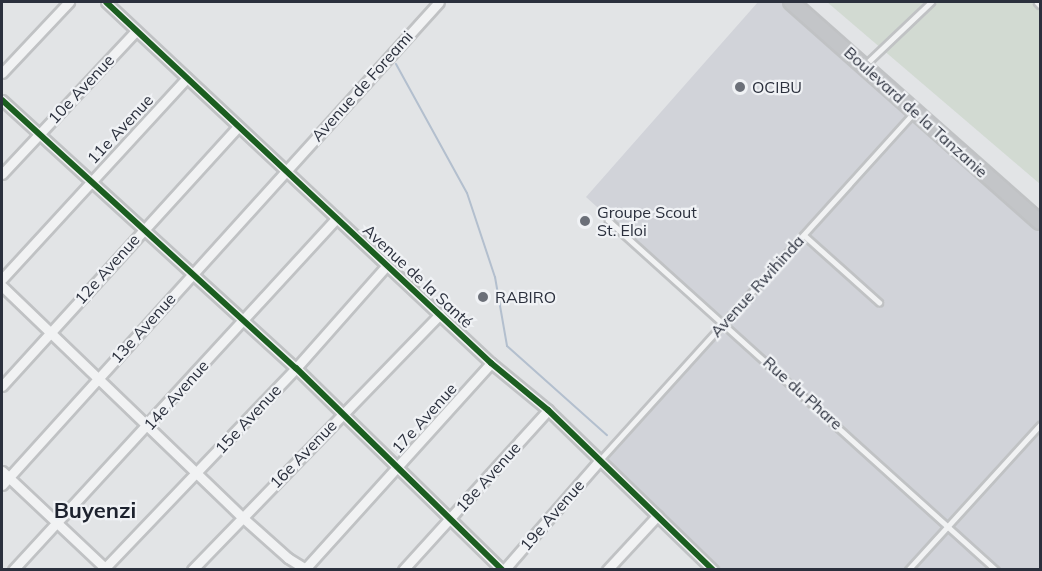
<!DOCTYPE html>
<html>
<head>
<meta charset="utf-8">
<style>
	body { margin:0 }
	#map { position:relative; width:1042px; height:571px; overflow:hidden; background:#e2e4e6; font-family:Mulish,sans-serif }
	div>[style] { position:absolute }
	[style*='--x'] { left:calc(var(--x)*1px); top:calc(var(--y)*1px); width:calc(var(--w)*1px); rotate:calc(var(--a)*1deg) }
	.built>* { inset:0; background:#d1d3d9 }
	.green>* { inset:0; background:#d2dad2 }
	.stream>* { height:2px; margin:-1px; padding:0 1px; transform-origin:1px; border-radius:1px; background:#b3bfce }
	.roads { filter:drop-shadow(2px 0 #c0c2c4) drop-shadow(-2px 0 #c0c2c4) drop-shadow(0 2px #c0c2c4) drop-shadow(0 -2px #c0c2c4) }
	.lane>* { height:4.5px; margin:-2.25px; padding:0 2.25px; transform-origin:2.25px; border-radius:2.25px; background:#f1f2f3 }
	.street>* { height:9px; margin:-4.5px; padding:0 4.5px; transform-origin:4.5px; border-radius:4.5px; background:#f1f2f3 }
	.secondary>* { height:14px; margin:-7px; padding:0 7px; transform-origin:7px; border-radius:7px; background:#c3c5c8 }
	.cycleway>* { height:6px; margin:-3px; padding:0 3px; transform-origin:3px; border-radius:3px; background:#1b5e20 }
	.dots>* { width:16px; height:16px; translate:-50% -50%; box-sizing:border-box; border:3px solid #f0f2f5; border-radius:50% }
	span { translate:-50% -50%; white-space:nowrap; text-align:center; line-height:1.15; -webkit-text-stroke:4.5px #f0f2f5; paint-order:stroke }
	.street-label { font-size:16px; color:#2b303d }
	.poi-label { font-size:16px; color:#2b303d }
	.left { translate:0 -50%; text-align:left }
	.district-label { font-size:22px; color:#1d222e; font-weight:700 }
	.frame { position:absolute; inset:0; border:3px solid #2b303d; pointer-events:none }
</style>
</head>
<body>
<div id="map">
	<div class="built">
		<i style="clip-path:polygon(758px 2px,791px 2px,1040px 222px,1040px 569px,710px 569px,599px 462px,725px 323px,586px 197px)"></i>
	</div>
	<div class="green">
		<i style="clip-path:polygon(827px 2px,1040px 2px,1040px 184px)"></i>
	</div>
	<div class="stream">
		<i style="--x:396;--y:64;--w:147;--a:61.2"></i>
		<i style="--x:467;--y:193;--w:89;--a:71.6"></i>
		<i style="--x:495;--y:277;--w:70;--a:80.1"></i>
		<i style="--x:507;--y:346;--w:134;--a:41.7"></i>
	</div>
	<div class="roads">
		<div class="lane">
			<i style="--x:1037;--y:2;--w:4;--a:45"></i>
			<i style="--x:866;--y:64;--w:90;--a:-43.6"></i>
			<i style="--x:608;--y:220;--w:523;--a:42.05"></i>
			<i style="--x:804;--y:235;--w:101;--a:41.8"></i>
			<i style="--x:600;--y:460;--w:468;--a:-47.9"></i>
			<i style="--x:908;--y:570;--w:196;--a:-47.7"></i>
		</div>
		<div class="street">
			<i style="--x:106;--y:2;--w:528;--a:43.16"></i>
			<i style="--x:491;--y:363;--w:74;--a:39.5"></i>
			<i style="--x:548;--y:410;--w:230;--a:44.1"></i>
			<i style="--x:2;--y:73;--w:98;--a:-46.7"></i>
			<i style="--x:2;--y:100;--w:398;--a:42.4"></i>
			<i style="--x:296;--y:368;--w:289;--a:44.4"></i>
			<i style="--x:2;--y:174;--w:196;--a:-46.9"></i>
			<i style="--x:2;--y:279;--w:273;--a:-47.4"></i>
			<i style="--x:2;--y:286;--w:333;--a:43.9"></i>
			<i style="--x:242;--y:517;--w:62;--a:41.7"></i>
			<i style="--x:288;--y:558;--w:22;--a:32"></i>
			<i style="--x:2;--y:386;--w:350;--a:-47.7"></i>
			<i style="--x:2;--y:471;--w:144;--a:43.3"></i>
			<i style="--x:2;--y:485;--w:651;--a:-47.86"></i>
			<i style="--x:13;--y:570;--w:478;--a:-47.4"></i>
			<i style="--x:103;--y:570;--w:279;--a:-46.3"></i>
			<i style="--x:296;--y:368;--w:137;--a:-48.5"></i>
			<i style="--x:192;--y:570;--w:356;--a:-45.9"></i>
			<i style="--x:304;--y:570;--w:279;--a:-47.9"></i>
			<i style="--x:403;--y:570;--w:216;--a:-47.8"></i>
			<i style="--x:504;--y:570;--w:146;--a:-48.9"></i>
			<i style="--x:607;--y:570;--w:74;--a:-47.2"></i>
		</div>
		<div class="secondary">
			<i style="--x:791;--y:2;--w:332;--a:41.5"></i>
		</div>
	</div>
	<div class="cycleway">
		<i style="--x:106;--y:2;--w:528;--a:43.16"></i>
		<i style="--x:491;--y:363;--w:74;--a:39.5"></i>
		<i style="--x:548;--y:410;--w:230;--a:44.1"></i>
		<i style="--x:2;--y:100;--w:398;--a:42.4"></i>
		<i style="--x:296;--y:368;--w:289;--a:44.4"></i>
	</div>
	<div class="dots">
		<i style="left:740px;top:87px;background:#6b6f78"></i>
		<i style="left:585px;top:221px;background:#6b6f78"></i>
		<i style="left:483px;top:297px;background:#6b6f78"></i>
	</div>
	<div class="street-label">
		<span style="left:362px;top:86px;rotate:-48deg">Avenue de Foreami</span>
		<span style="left:81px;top:89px;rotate:-47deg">10e Avenue</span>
		<span style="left:916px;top:112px;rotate:42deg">Boulevard de la Tanzanie</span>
		<span style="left:120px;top:129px;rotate:-47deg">11e Avenue</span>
		<span style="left:107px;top:269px;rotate:-48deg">12e Avenue</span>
		<span style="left:418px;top:276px;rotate:43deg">Avenue de la Santé</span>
		<span style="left:757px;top:286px;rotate:-48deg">Avenue Rwihinda</span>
		<span style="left:143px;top:328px;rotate:-48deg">13e Avenue</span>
		<span style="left:803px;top:393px;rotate:42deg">Rue du Phare</span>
		<span style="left:176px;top:395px;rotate:-48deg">14e Avenue</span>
		<span style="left:424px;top:418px;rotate:-48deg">17e Avenue</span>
		<span style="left:248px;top:419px;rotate:-47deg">15e Avenue</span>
		<span style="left:303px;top:454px;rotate:-46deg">16e Avenue</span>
		<span style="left:488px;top:477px;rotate:-48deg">18e Avenue</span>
		<span style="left:552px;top:515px;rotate:-49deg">19e Avenue</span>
	</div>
	<div class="poi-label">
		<span class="left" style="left:752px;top:87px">OCIBU</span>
		<span class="left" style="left:597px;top:221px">Groupe Scout<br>St. Eloi</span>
		<span class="left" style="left:495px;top:297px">RABIRO</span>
	</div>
	<div class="district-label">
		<span style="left:95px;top:511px">Buyenzi</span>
	</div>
	<div class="frame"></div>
</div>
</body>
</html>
